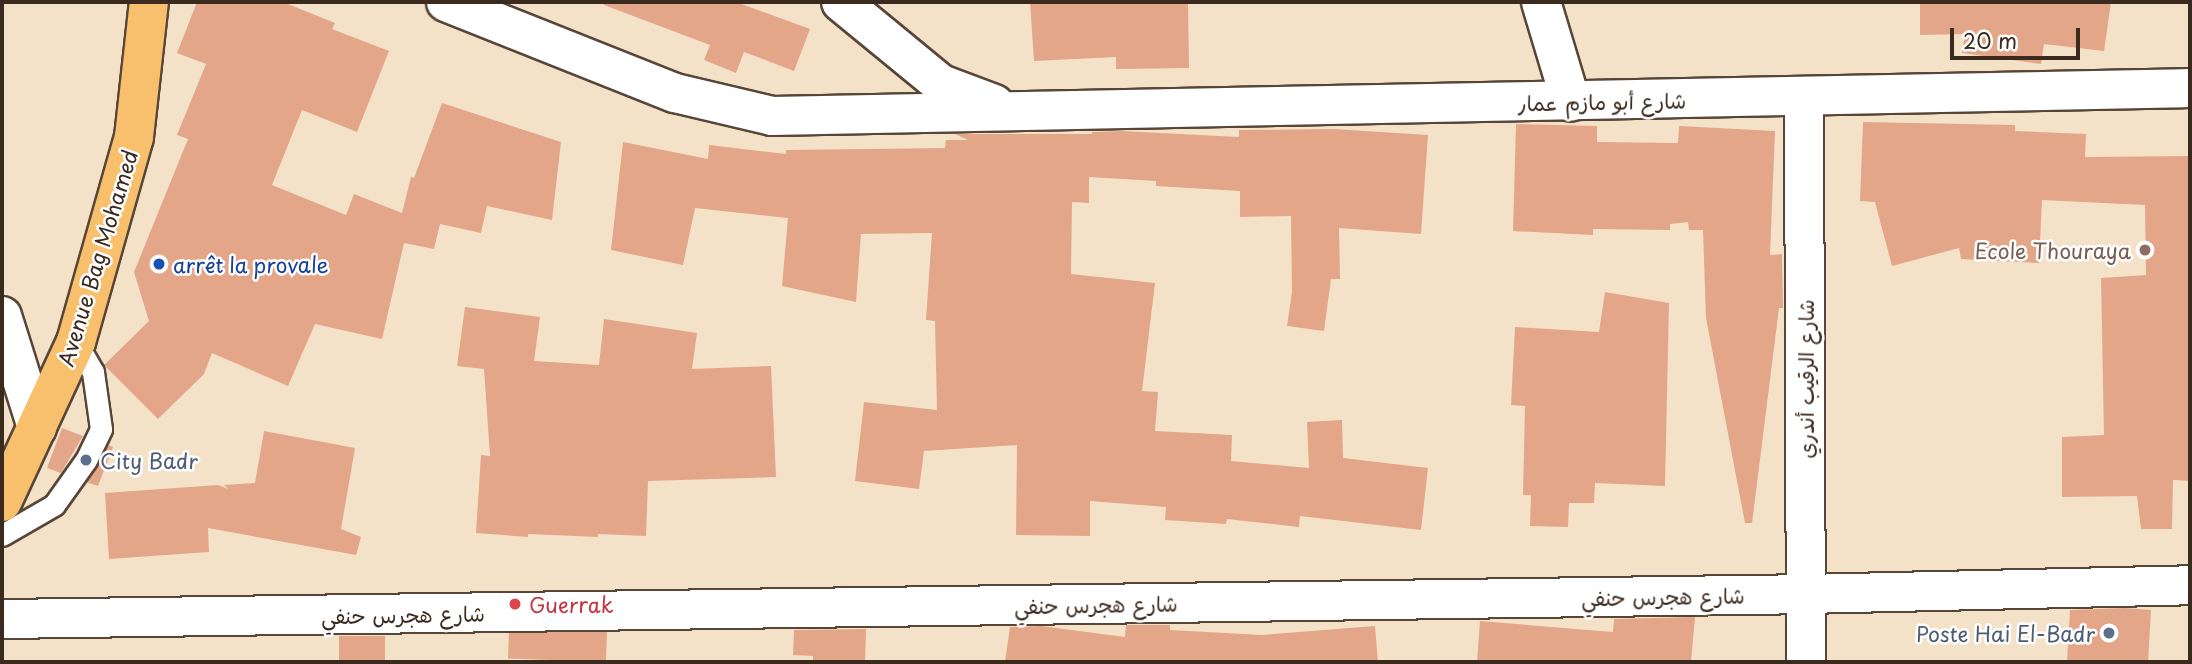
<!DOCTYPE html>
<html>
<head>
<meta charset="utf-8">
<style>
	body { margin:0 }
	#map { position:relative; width:2192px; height:664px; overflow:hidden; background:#f4e2c8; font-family:"Playpen Sans","Playpen Sans Arabic",sans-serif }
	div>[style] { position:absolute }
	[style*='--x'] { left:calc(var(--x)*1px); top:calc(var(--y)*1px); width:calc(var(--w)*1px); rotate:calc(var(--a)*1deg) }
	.building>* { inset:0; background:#e4a689; transform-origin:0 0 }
	.roads { filter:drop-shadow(2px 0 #574638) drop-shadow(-2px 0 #574638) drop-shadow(0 2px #574638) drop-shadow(0 -2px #574638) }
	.lane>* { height:21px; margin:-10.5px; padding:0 10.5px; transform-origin:10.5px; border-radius:10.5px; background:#fff }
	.street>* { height:38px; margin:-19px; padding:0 19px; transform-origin:19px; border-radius:19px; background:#fff }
	.primary>* { height:38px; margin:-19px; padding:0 19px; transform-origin:19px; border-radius:19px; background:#f8bf6c }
	.dots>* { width:19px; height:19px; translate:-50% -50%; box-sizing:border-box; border:4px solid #fff; border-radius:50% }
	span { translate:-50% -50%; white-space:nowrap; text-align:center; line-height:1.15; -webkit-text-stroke:5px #fff; paint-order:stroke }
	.street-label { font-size:21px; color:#3b2a1e }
	.education-label { font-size:21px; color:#785e54 }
	.right { translate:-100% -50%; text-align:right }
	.transit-label { font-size:21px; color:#164399 }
	.left { translate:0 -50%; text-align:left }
	.service-label { font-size:21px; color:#4e5e75 }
	.health-label { font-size:21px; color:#be3a42 }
	.frame { position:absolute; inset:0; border:4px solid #3b2a1e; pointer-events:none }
	.scale { position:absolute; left:1950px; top:28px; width:130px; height:32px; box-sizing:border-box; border:4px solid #3b2a1e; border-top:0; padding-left:9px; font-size:21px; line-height:24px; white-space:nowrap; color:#3b2a1e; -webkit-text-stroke:5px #fff; paint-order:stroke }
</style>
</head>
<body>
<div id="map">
	<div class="building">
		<i style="clip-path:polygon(197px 2px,283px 2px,335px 23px,332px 29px,389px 51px,357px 132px,302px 110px,272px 185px,346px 215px,354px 194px,402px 213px,411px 177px,414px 178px,442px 103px,561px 142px,552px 220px,487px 206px,481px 233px,440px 224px,434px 249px,404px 243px,382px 339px,315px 324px,288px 386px,212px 353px,204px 374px,158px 419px,104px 365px,149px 321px,134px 272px,188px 139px,177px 135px,206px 64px,177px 53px)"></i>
		<i style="clip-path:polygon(604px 2px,736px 2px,810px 29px,794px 71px,744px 52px,736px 73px,704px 60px,710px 45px,604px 5px)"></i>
		<i style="clip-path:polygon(1030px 2px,1188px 2px,1189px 68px,1116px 69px,1116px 57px,1034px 61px)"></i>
		<i style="clip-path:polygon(1920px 2px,2111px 2px,2104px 51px,2044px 44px,2041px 64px,1962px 53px,1965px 34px,1920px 35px)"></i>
		<i style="clip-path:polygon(1863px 122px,2015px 125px,2015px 131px,2086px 134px,2085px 157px,2190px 156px,2190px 481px,2173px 480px,2172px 529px,2141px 529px,2137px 496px,2062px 497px,2062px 437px,2104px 435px,2101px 278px,2146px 275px,2145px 205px,2042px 200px,2039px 263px,1961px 259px,1959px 248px,1892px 266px,1875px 202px,1860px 201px)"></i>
		<i style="clip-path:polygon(1516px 124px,1597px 126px,1597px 142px,1678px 143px,1679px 126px,1775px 131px,1770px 255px,1782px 254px,1783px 308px,1779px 308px,1752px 523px,1745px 523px,1706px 318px,1703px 230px,1689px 230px,1688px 222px,1670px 224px,1670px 230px,1593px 229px,1593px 235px,1513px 231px)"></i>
		<i style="clip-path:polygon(1334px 129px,1428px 135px,1421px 234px,1339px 228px,1340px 279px,1331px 279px,1324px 331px,1287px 326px,1292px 292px,1291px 216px,1240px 217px,1240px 191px,1156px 186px,1156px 181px,1089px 177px,1089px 203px,1072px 202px,1071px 274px,1155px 283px,1142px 391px,1158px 392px,1155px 431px,1232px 435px,1231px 461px,1309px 468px,1307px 422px,1342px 420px,1343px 458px,1428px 468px,1421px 530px,1300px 516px,1299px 527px,1227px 519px,1226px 524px,1165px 520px,1166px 507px,1090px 501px,1090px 536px,1016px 535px,1017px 445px,924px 451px,919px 489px,855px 481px,864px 402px,937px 410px,935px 321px,926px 320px,932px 233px,861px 234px,856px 302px,782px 286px,788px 218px,695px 208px,683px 265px,611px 250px,623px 142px,708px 159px,709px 145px,786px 154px,786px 150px,945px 148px,946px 140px,968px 140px,955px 134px,1092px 134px,1092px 132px,1122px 131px,1239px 137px,1239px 130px)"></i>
		<i style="clip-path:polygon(1605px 292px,1669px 303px,1665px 486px,1595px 483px,1594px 503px,1569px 503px,1568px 527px,1530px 526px,1531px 495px,1523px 495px,1525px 406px,1511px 405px,1515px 327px,1599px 332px)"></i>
		<i style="clip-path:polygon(465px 307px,540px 317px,534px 361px,599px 365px,604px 319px,697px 333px,692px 369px,771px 366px,776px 477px,648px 481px,646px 536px,598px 534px,598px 537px,528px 534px,528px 537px,476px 533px,481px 455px,490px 456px,484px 369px,457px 366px)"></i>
		<i style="clip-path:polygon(62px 428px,83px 436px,61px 473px,47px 468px)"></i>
		<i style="clip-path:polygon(264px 431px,355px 448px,341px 529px,361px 537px,356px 555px,208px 528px,209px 552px,109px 559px,105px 493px,218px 485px,228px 489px,224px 485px,255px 483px)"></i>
		<i style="clip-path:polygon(108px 445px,113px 447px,98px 486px,86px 482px)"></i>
		<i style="clip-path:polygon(2125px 608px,2151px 610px,2148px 662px,2067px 662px,2070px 610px)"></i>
		<i style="clip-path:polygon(1695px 617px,1691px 662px,1477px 662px,1480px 621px,1613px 632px,1614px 619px)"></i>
		<i style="clip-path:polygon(1126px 625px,1170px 625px,1170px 630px,1262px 635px,1375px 626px,1378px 662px,1005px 662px,1010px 627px,1041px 626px,1125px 637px)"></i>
		<i style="clip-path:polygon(866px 629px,865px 662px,813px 662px,813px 656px,793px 655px,794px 630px)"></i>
		<i style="left:607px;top:632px;width:30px;height:98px;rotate:92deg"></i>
		<i style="left:339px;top:636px;width:46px;height:26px"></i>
	</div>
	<div class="roads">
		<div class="lane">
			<i style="--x:2;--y:535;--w:60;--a:-30"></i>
			<i style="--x:54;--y:505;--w:55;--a:-54.6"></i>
			<i style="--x:86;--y:460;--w:34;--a:-64"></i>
			<i style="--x:101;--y:429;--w:58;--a:-98"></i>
			<i style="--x:93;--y:372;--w:34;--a:-120"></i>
		</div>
		<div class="street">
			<i style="--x:446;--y:2;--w:246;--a:21.7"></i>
			<i style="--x:675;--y:93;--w:100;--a:13.3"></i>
			<i style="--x:772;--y:116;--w:1418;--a:-1.13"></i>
			<i style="--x:841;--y:2;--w:129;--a:39.4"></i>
			<i style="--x:941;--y:84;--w:57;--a:20.7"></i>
			<i style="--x:1541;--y:2;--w:104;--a:73.3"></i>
			<i style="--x:1804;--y:96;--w:566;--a:89.8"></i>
			<i style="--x:2;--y:316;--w:117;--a:72.6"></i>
			<i style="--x:2;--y:619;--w:1803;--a:-0.79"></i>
			<i style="--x:1805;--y:594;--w:385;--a:-1.3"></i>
		</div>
		<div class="primary">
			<i style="--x:2;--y:502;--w:176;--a:-65.2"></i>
			<i style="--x:76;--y:342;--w:213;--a:-74.2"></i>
			<i style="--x:134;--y:137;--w:136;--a:-83.7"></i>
		</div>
	</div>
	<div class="dots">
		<i style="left:2145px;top:250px;background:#8d6e63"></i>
		<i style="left:159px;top:264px;background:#1a4fb4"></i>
		<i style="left:86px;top:460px;background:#5c6f8a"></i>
		<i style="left:515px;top:604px;background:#e0444e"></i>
		<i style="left:2109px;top:633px;background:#5c6f8a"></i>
	</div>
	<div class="street-label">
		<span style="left:1602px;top:101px;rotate:-1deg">شارع أبو مازم عمار</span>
		<span style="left:97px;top:258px;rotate:-73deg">Avenue Bag Mohamed</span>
		<span style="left:1805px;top:379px;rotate:-90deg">شارع الرقيب أندري</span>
		<span style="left:1663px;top:596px;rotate:-1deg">شارع هجرس حنفي</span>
		<span style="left:1096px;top:604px;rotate:-1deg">شارع هجرس حنفي</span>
		<span style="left:403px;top:614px;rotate:-1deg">شارع هجرس حنفي</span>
	</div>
	<div class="education-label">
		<span class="right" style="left:2131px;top:250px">Ecole Thouraya</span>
	</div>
	<div class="transit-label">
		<span class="left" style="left:173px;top:264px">arrêt la provale</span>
	</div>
	<div class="service-label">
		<span class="left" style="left:100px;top:460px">City Badr</span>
		<span class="right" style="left:2095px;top:633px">Poste Hai El-Badr</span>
	</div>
	<div class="health-label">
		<span class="left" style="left:529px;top:604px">Guerrak</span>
	</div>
	<div class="frame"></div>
	<div class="scale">20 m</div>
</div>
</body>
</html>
